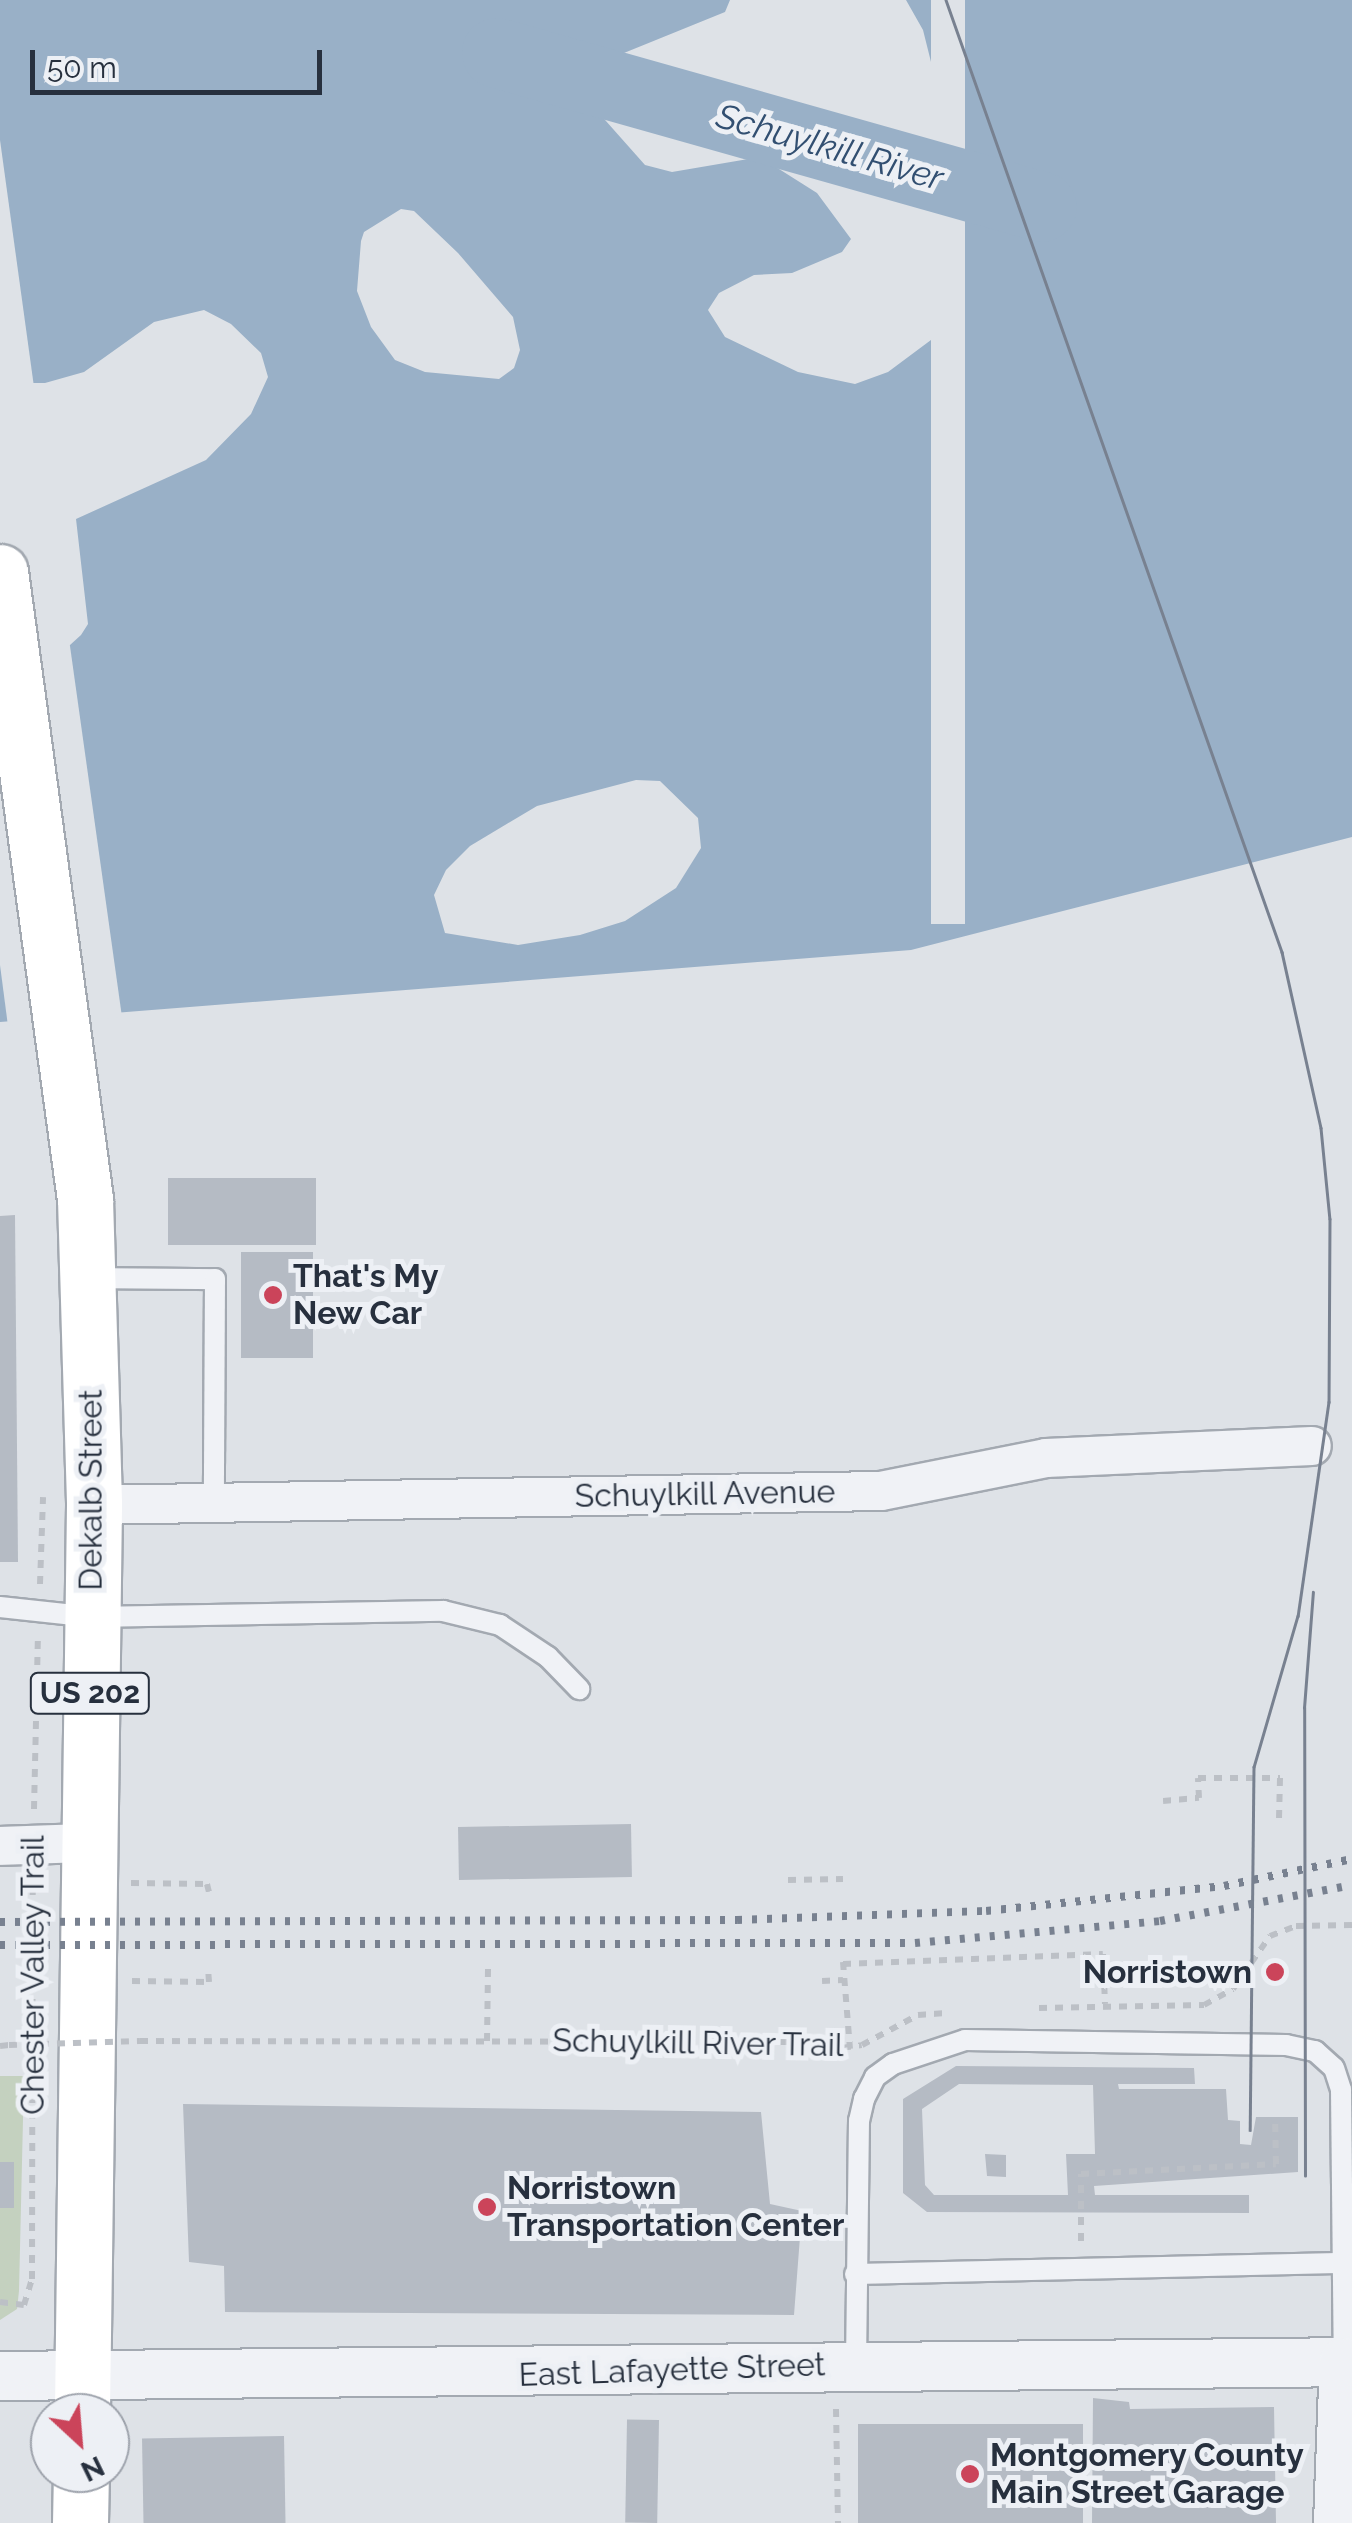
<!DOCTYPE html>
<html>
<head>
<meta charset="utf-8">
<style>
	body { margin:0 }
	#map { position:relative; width:1352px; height:2523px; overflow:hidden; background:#dee2e7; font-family:Raleway,sans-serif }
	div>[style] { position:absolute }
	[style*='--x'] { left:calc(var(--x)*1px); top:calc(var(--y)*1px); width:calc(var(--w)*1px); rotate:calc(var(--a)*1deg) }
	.green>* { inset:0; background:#c4d1bf }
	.water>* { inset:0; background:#99b0c7 }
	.pier>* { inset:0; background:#dee2e7; transform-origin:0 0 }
	.river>* { height:70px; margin:-35px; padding:0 35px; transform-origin:35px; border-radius:35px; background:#99b0c7 }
	.building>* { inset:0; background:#b5bbc4; transform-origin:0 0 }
	.path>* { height:6px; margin-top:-3px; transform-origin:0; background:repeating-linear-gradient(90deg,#bcc0c6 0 8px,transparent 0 16px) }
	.roads { filter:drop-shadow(2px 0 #a3a9b1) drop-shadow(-2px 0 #a3a9b1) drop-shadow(0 2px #a3a9b1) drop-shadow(0 -2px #a3a9b1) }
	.service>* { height:20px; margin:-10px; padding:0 10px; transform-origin:10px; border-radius:10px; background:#f0f2f6 }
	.minor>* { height:38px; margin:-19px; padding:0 19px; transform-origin:19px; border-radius:19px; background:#f0f2f6 }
	.tertiary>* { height:48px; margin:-24px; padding:0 24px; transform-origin:24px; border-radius:24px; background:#f0f2f6 }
	.trunk>* { height:55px; margin:-27.5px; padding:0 27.5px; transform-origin:27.5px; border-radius:27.5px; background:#fff }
	.tram>* { height:2.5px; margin:-1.25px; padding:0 1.25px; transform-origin:1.25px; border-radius:1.25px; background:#788190 }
	.rail>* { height:8px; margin-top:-4px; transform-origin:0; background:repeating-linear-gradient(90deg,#788190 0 5px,transparent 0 15px) }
	.path-bridge>* { height:6px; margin-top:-3px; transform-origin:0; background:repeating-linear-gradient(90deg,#bcc0c6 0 8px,transparent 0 16px) }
	.dots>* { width:28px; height:28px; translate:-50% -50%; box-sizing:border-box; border:5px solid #edf0f5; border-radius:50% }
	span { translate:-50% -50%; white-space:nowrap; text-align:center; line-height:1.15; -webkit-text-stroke:10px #edf0f5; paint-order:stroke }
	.shield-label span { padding:2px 8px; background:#edf0f5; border:2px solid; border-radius:8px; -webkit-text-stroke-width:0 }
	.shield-label { font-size:30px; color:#27303e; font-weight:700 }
	.poi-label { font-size:32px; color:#27303e; font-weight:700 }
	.left { translate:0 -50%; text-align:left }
	.right { translate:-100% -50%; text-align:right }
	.street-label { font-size:32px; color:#27303e }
	.water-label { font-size:35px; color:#324f71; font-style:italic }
	.north { position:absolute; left:30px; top:2393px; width:100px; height:100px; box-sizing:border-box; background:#edf0f5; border:2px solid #9ea3ac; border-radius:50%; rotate:154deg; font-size:28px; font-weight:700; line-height:40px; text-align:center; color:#27303e }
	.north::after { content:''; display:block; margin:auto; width:35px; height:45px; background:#cb445a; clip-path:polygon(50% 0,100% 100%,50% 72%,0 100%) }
	.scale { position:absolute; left:30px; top:50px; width:292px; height:45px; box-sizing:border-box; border:5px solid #27303e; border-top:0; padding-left:12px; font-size:30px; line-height:35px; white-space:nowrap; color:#27303e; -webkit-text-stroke:8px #edf0f5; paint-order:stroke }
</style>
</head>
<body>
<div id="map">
	<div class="green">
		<i style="clip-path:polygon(0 2076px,24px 2076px,19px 2291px,17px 2309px,0 2320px)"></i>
	</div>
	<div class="water">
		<i style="clip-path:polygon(evenodd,0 0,730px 0,725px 12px,619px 55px,590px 77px,582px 94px,645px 165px,672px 172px,760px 157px,817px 193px,851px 239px,842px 252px,792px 273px,754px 275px,719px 293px,708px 310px,725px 337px,798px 372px,855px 384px,888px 372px,935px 337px,963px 288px,961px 237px,940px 144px,931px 62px,923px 30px,906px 0,1352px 0,1352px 837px,911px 950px,0 1022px,0 659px,70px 645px,81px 635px,88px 624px,76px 519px,206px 460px,251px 414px,268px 377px,261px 353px,231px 324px,204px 310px,154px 322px,84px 372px,45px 383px,0 383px,0 0,401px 209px,414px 211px,458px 253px,513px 317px,520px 350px,514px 368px,499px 379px,425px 372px,395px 360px,371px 327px,357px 291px,361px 241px,364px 232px,401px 209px,0 0,636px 780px,660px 781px,698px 818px,701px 848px,676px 888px,625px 921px,580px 935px,518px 945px,445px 933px,434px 895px,446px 870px,470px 846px,537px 806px,636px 780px)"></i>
	</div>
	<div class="pier">
		<i style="left:931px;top:0;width:34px;height:924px"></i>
		<i style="clip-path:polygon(0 140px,34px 387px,0 388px)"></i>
		<i style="clip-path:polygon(69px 639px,122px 1017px,8px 1026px,0 965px,0 654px)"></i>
	</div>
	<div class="river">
		<i style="--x:497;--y:53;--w:566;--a:15.78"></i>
	</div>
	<div class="building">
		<i style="left:316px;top:1178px;width:67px;height:148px;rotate:90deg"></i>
		<i style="clip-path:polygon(15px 1215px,18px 1562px,0 1562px,0 1216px)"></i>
		<i style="left:241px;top:1252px;width:72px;height:106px"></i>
		<i style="left:631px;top:1824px;width:53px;height:173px;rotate:89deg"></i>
		<i style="clip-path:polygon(evenodd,956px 2066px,1194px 2068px,1195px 2084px,1118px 2084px,1119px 2089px,1226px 2089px,1228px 2120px,1240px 2121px,1240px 2144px,1251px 2145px,1256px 2117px,1298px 2117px,1298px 2172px,1094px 2186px,1095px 2195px,1249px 2195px,1249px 2213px,927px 2212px,903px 2193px,903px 2099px,956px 2066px,959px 2084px,1093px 2085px,1095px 2154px,1066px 2154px,1068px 2195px,934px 2195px,925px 2185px,922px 2109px,959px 2084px)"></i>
		<i style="clip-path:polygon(183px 2104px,761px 2112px,770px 2204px,802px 2211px,794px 2315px,225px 2312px,224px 2266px,189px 2262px)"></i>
		<i style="clip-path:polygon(985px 2154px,1006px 2155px,1006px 2177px,987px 2176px)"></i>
		<i style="left:0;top:2162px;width:14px;height:46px"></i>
		<i style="clip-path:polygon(1093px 2398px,1129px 2402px,1130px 2409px,1274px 2407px,1276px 2523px,1092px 2523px)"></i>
		<i style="left:659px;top:2420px;width:103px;height:32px;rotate:91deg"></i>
		<i style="left:858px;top:2424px;width:225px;height:99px"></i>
		<i style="left:284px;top:2436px;width:87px;height:142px;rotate:89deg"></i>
	</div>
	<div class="path">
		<i style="--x:40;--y:1584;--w:87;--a:-88"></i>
		<i style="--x:1163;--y:1801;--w:36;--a:-5"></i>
		<i style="--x:1199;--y:1798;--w:20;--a:-93"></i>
		<i style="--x:1198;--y:1778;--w:82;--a:0"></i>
		<i style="--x:1280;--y:1778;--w:40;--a:91.4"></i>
		<i style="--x:34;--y:1809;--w:172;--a:-88.7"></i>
		<i style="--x:788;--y:1880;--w:55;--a:-1"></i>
		<i style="--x:131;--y:1883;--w:76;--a:0.8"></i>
		<i style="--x:207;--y:1884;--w:8;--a:76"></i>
		<i style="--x:843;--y:1962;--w:87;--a:85.4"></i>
		<i style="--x:843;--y:1964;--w:260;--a:-2.2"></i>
		<i style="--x:1103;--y:1954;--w:50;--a:87.7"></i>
		<i style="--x:132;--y:1981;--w:77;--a:0.7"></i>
		<i style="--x:209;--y:1982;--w:14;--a:-94"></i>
		<i style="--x:822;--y:1981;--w:21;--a:-3"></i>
		<i style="--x:1039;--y:2008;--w:165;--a:-1"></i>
		<i style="--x:1204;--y:2005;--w:33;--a:-29"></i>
		<i style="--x:1233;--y:1989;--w:65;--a:-55.1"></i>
		<i style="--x:1270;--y:1936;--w:28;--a:-21"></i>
		<i style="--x:1296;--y:1926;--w:56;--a:-1"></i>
		<i style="--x:140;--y:2041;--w:665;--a:0.09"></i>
		<i style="--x:805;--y:2042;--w:23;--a:20"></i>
		<i style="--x:827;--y:2050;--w:35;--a:-8"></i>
		<i style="--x:862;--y:2045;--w:64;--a:-28.2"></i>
		<i style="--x:918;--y:2015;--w:28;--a:-4"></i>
		<i style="--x:487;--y:2041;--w:76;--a:-89.2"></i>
		<i style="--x:0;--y:2046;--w:9;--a:-6"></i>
		<i style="--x:1081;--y:2241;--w:67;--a:-90"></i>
		<i style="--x:1081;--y:2174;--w:195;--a:-2.9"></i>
		<i style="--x:1276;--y:2164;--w:47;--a:-91.2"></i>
		<i style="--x:0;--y:2302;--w:24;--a:7"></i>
		<i style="--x:24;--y:2305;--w:27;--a:-73"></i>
		<i style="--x:32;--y:2279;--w:397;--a:-89.9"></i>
		<i style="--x:836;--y:2409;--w:114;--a:89"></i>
	</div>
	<div class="roads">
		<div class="service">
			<i style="--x:91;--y:1278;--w:124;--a:0.5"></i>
			<i style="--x:215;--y:1279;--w:224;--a:90.3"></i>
			<i style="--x:0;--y:1607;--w:93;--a:6.2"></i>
			<i style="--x:92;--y:1617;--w:351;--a:-1"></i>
			<i style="--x:443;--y:1611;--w:59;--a:13.8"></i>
			<i style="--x:500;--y:1625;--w:58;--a:33.7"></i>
			<i style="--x:548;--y:1657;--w:45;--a:45.9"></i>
			<i style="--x:855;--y:2274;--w:484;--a:-1.3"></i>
			<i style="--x:856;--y:2365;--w:244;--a:-89.3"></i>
			<i style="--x:859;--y:2121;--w:23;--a:-77"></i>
			<i style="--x:864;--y:2099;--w:25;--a:-63"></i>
			<i style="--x:875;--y:2077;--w:22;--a:-36"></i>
			<i style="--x:893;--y:2064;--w:76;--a:-18.4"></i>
			<i style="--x:965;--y:2040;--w:321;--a:0.9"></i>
			<i style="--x:1286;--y:2045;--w:30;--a:12"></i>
			<i style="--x:1315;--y:2051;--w:25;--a:42"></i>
			<i style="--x:1334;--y:2068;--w:23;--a:72"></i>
			<i style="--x:1341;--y:2090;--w:272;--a:89.4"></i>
		</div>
		<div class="minor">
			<i style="--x:94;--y:1505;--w:787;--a:-1.02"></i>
			<i style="--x:881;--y:1491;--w:168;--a:-11.3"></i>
			<i style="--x:1046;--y:1458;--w:266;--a:-2.6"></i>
			<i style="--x:0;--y:1846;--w:87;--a:-2"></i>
		</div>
		<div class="tertiary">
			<i style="--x:0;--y:2376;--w:1352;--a:-0.59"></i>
			<i style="--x:1338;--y:2523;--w:161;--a:-87.9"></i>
		</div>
		<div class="trunk">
			<i style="--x:0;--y:572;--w:633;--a:82.28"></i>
			<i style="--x:85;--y:1199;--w:306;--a:88.3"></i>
			<i style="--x:94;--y:1505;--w:908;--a:90.76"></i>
			<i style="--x:80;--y:2523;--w:50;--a:-88.9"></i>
		</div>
	</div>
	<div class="tram">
		<i style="--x:946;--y:0;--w:1010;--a:70.56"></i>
		<i style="--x:1282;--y:952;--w:180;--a:77.5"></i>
		<i style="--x:1321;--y:1128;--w:91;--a:84.4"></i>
		<i style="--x:1330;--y:1219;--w:183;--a:90.3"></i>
		<i style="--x:1329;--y:1402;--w:216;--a:98.2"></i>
		<i style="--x:1298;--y:1616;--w:157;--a:106.2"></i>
		<i style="--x:1254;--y:1767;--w:363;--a:90.6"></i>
		<i style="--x:1305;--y:2176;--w:468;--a:-90.1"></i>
		<i style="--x:1304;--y:1708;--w:116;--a:-85.6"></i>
	</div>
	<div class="rail">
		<i style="--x:0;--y:1922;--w:737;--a:-0.16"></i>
		<i style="--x:737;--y:1920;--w:249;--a:-2.1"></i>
		<i style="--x:986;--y:1911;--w:239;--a:-6"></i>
		<i style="--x:1224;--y:1886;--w:131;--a:-11.9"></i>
		<i style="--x:0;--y:1945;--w:915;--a:-0.13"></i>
		<i style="--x:915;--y:1943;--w:246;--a:-5.1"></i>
		<i style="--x:1160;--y:1921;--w:195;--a:-10.6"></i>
	</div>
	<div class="path-bridge">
		<i style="--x:9;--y:2045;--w:131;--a:-1.7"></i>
	</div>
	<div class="dots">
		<i style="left:273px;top:1295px;background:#cb445a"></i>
		<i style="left:1275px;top:1972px;background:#cb445a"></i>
		<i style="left:487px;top:2207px;background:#cb445a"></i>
		<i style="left:970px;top:2474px;background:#cb445a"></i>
	</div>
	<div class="shield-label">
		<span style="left:90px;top:1693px">US 202</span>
	</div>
	<div class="poi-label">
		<span class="left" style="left:293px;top:1295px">That's My<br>New Car</span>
		<span class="right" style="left:1252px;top:1972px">Norristown</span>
		<span class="left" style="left:507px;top:2207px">Norristown<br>Transportation Center</span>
		<span class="left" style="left:990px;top:2474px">Montgomery County<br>Main Street Garage</span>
	</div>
	<div class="street-label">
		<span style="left:91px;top:1490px;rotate:-90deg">Dekalb Street</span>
		<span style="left:705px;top:1494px;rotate:-1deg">Schuylkill Avenue</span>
		<span style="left:33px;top:1975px;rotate:-90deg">Chester Valley Trail</span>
		<span style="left:698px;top:2043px;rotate:1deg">Schuylkill River Trail</span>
		<span style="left:672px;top:2370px;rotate:-2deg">East Lafayette Street</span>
	</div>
	<div class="water-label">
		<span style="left:830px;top:147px;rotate:16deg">Schuylkill River</span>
	</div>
	<div class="north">N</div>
	<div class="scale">50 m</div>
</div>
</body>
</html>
